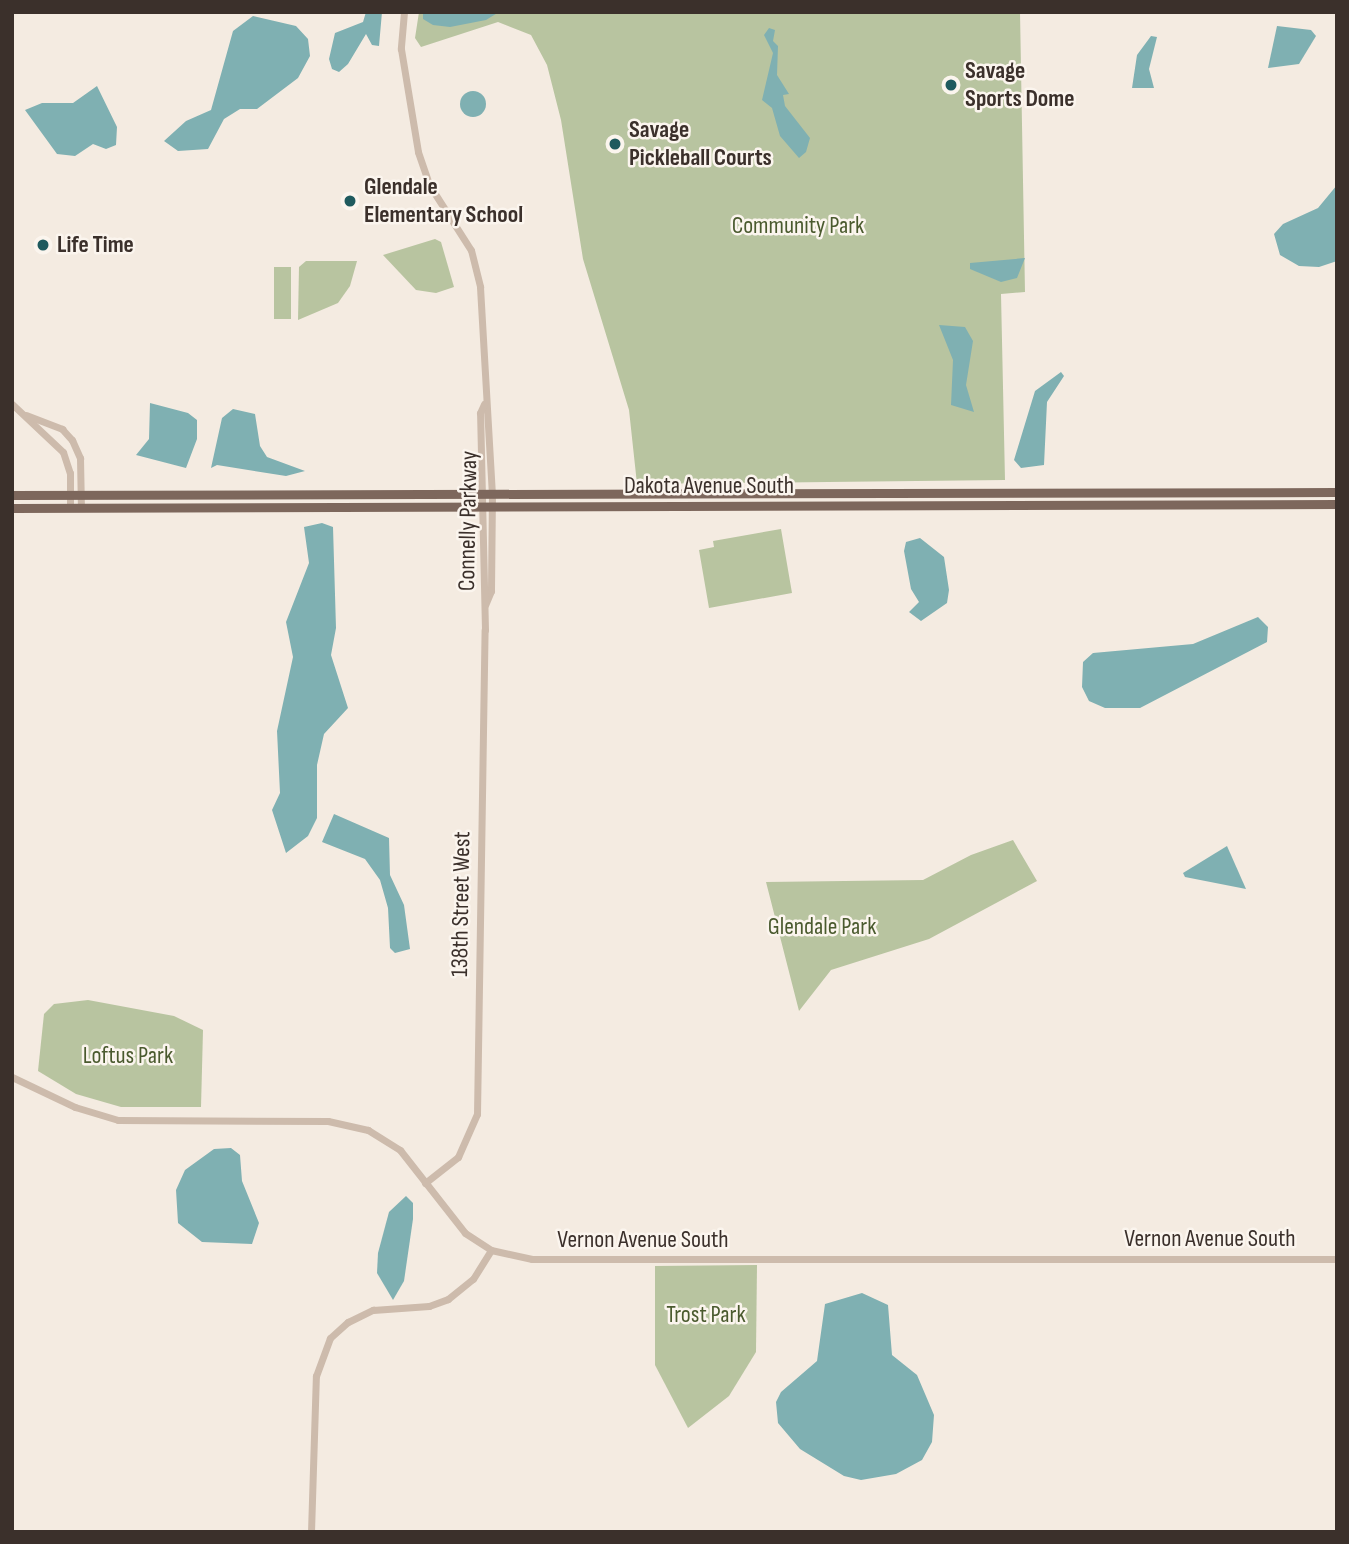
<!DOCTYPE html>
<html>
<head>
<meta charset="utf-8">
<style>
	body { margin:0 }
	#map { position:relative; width:1349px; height:1544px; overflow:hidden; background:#f4ebe1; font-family:"Sofia Sans Condensed",sans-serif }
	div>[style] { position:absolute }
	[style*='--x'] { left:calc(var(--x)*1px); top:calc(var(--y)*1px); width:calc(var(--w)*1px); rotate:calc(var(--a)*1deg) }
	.green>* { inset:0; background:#b8c4a0; transform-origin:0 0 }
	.water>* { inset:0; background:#7fb0b2 }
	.round { border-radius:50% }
	.minor>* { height:7px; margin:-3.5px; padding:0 3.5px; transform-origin:3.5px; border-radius:3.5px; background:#cdbbac }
	.major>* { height:9px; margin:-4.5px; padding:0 4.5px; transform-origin:4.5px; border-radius:4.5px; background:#7d675c }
	.dots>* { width:19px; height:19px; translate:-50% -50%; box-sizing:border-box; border:4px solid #fbf5ee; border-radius:50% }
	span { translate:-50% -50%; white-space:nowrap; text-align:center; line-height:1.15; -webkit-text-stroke:5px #fbf5ee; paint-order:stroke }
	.poi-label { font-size:24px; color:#3b302b; font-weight:700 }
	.left { translate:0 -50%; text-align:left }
	.park-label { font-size:24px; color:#4a5a2e }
	.street-label { font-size:24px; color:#3b302b }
	.frame { position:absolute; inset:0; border:14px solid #3b302b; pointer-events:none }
</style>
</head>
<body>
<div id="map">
	<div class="green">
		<i style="clip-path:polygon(419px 12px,1020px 12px,1025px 292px,1001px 294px,1005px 480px,637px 484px,629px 410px,583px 259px,561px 120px,547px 65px,531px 35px,498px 22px,421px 47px,415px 38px)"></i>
		<i style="clip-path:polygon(435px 239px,441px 242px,454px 287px,436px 293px,416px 290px,383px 255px)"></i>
		<i style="clip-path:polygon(306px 261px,357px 261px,350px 286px,338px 303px,298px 320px,299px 267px)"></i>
		<i style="left:274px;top:267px;width:17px;height:52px"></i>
		<i style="clip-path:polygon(781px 529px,792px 593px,709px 608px,699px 550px,714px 547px,713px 541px)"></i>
		<i style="clip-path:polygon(1013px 840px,1037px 881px,929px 939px,831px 970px,799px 1011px,766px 882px,923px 880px,971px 855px)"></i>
		<i style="clip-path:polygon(88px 1000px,174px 1016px,203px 1030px,201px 1107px,121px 1107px,76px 1094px,38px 1071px,44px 1014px,54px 1004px)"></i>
		<i style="clip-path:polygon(757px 1265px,756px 1352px,729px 1396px,688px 1428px,655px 1365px,655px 1266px)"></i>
	</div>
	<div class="water">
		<i style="clip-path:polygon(366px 12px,382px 12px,379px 46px,372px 45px,366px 34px,348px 64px,339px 72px,332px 69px,329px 59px,335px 33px,363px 22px)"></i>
		<i style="clip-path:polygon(423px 12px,499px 12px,486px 20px,450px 27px,433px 25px,423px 19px)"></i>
		<i style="clip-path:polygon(253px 16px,296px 26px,308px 39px,310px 56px,298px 78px,257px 109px,240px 109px,224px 119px,208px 149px,178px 151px,164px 141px,186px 121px,211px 110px,233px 31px)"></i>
		<i style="clip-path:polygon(1277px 26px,1311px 30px,1316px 36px,1299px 64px,1268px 68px)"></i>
		<i style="clip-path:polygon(769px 28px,775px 30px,773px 41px,778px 46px,777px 75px,789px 94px,783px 95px,785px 106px,810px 138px,806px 152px,799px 158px,780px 136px,772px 108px,762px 100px,773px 53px,764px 35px)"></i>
		<i style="clip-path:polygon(1151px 36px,1157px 37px,1149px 69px,1154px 88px,1132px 88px,1137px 55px)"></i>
		<i style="clip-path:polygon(97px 86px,117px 127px,116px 145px,106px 149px,93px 144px,75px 156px,57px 154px,25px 110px,42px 103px,73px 103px)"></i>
		<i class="round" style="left:460px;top:91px;width:26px;height:26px"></i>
		<i style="clip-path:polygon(1337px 185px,1337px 261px,1319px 267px,1299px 266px,1280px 255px,1274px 234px,1283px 224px,1318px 208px)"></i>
		<i style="clip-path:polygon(1025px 258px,1017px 278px,1001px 282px,970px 269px,970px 263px)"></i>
		<i style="clip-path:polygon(939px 325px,965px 327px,973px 341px,966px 385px,974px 412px,951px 405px,953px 360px)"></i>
		<i style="clip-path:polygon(1061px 372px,1064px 376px,1047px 402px,1044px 465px,1021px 468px,1014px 460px,1035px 391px)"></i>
		<i style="clip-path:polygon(150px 403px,188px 413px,197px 420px,197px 439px,186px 468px,136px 455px,149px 439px)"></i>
		<i style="clip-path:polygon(233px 409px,255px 414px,260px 446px,267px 457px,305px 471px,286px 476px,217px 465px,211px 468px,222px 418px)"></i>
		<i style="clip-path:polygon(322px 523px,333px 527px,336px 628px,331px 655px,348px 708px,324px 734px,317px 765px,317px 818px,308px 836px,286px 853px,272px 810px,280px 793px,277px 731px,293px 657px,286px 622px,309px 563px,304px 527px)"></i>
		<i style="clip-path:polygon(920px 538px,944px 557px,949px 590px,947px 603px,921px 621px,909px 612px,919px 602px,911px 589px,904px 551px,906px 542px)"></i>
		<i style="clip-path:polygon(1258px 617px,1268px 627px,1267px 642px,1140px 708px,1105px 708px,1089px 701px,1082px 687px,1083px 662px,1093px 653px,1193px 644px)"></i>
		<i style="clip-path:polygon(334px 814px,389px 838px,390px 875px,404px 905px,410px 949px,395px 953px,390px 948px,388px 908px,380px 880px,365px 859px,322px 842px)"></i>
		<i style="clip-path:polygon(1227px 846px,1246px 889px,1185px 877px,1183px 873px)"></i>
		<i style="clip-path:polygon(214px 1149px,231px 1148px,240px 1155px,242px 1181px,259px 1223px,252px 1244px,202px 1242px,178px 1223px,176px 1190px,185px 1170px)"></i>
		<i style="clip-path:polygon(406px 1196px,413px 1203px,413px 1219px,404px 1281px,393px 1300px,377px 1273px,378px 1253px,389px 1212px)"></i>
		<i style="clip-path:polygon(862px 1293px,888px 1305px,892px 1355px,917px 1375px,934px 1415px,932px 1442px,922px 1460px,896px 1474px,861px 1480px,844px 1476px,800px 1449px,778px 1423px,776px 1402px,781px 1392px,817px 1361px,825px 1304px)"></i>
	</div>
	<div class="minor">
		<i style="--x:404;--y:12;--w:37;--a:95"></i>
		<i style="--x:401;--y:49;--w:104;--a:80.6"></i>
		<i style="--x:418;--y:152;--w:36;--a:71"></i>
		<i style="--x:430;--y:186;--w:76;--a:57.4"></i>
		<i style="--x:471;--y:250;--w:38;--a:76"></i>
		<i style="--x:480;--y:287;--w:206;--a:86.7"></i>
		<i style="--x:492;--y:493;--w:98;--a:90.6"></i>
		<i style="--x:491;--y:591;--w:15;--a:113"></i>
		<i style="--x:12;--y:404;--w:70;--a:43.3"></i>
		<i style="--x:63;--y:452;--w:22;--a:72"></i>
		<i style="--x:70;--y:473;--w:35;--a:90"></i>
		<i style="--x:26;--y:415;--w:39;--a:21"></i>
		<i style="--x:62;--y:429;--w:15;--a:48"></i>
		<i style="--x:72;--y:440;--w:20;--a:66"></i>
		<i style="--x:80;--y:458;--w:50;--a:88.9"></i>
		<i style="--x:12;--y:1077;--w:70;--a:25.5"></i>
		<i style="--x:75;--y:1107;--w:45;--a:16.8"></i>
		<i style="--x:118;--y:1120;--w:210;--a:0.3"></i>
		<i style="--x:328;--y:1121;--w:41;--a:12.7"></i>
		<i style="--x:368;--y:1130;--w:38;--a:32"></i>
		<i style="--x:400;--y:1150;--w:105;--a:51.9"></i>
		<i style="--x:465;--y:1233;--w:31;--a:33"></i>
		<i style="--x:491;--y:1250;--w:42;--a:12.4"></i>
		<i style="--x:532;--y:1259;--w:805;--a:0"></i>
		<i style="--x:425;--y:1183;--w:42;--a:-38.2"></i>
		<i style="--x:458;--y:1157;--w:47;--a:-66.2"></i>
		<i style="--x:477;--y:1114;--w:484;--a:-89.1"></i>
		<i style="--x:485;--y:630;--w:217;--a:-91.3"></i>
		<i style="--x:480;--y:413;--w:10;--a:-66"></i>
		<i style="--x:311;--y:1532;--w:156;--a:-88.2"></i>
		<i style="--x:316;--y:1376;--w:40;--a:-69.8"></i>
		<i style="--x:330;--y:1338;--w:24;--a:-42"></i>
		<i style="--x:348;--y:1322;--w:28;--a:-26"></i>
		<i style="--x:373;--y:1310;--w:56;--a:-4.1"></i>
		<i style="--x:429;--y:1306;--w:20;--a:-20"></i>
		<i style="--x:448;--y:1299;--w:32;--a:-39"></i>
		<i style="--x:473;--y:1279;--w:34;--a:-58"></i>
	</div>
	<div class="major">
		<i style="--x:12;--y:495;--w:1325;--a:-0.13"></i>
		<i style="--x:12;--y:508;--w:1325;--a:-0.17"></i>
	</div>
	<div class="dots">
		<i style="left:951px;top:85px;background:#1f5a5e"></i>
		<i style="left:615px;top:144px;background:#1f5a5e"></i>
		<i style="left:350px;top:201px;background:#1f5a5e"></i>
		<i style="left:43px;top:245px;background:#1f5a5e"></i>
	</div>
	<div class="poi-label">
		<span class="left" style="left:965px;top:85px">Savage<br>Sports Dome</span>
		<span class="left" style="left:629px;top:144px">Savage<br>Pickleball Courts</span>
		<span class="left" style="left:364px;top:201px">Glendale<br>Elementary School</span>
		<span class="left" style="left:57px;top:245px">Life Time</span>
	</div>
	<div class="park-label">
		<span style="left:798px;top:226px">Community Park</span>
		<span style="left:822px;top:927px">Glendale Park</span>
		<span style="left:128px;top:1056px">Loftus Park</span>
		<span style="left:706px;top:1315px">Trost Park</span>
	</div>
	<div class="street-label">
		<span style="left:709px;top:486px">Dakota Avenue South</span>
		<span style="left:468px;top:521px;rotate:-89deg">Connelly Parkway</span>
		<span style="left:461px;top:904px;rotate:-89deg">138th Street West</span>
		<span style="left:1210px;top:1239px">Vernon Avenue South</span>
		<span style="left:643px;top:1240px">Vernon Avenue South</span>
	</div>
	<div class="frame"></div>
</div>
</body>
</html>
